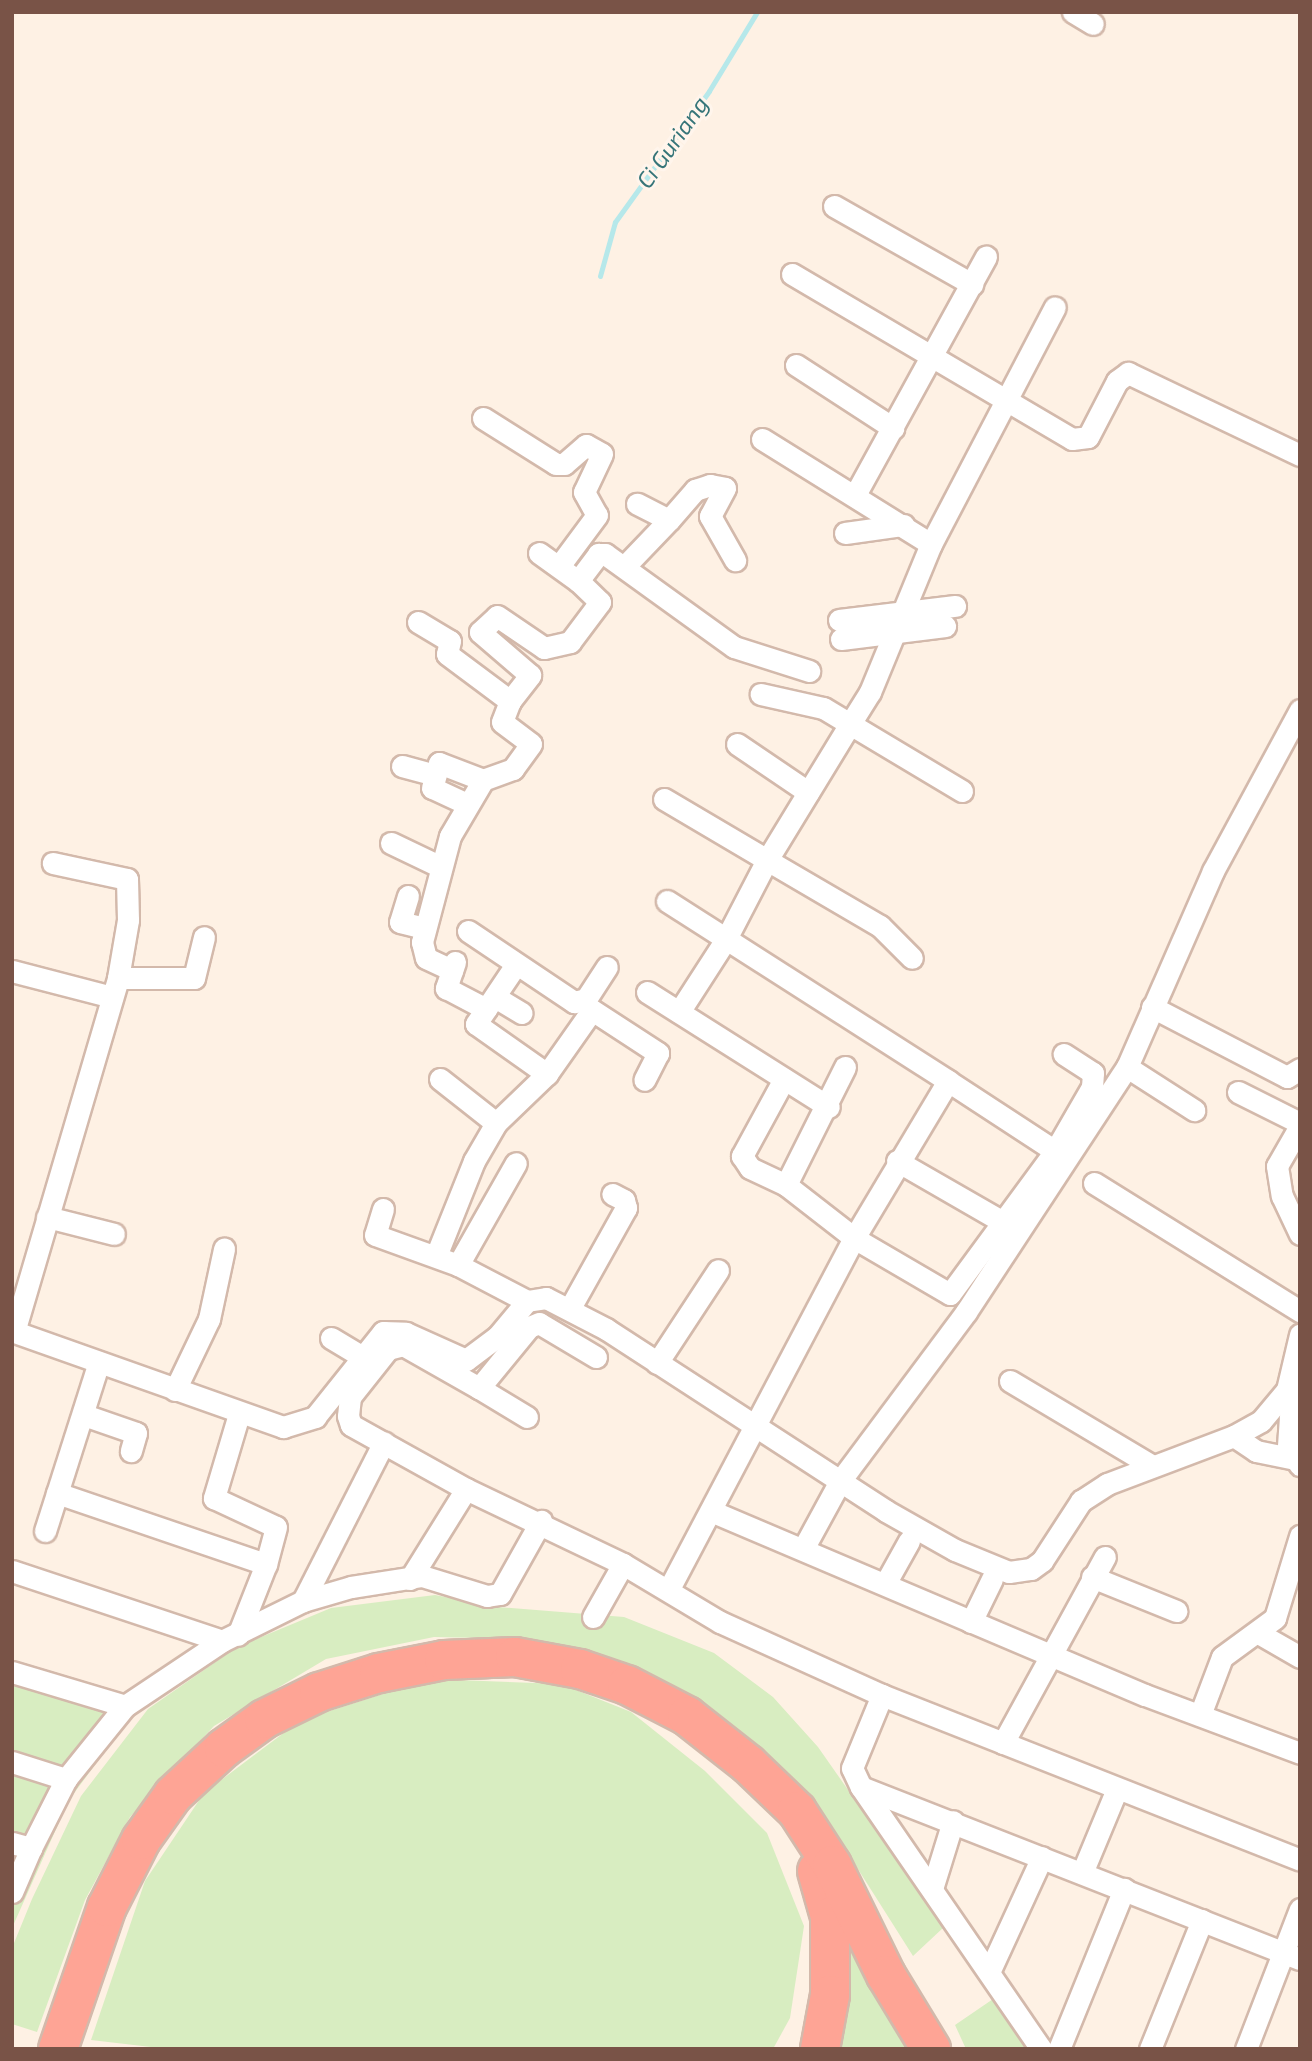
<!DOCTYPE html>
<html>
<head>
<meta charset="utf-8">
<style>
	body { margin:0 }
	#map { position:relative; width:1312px; height:2061px; overflow:hidden; background:#fef1e4; font-family:"Exo 2",sans-serif }
	div>[style] { position:absolute }
	[style*='--x'] { left:calc(var(--x)*1px); top:calc(var(--y)*1px); width:calc(var(--w)*1px); rotate:calc(var(--a)*1deg) }
	.green>* { inset:0; background:#d8edc1 }
	.stream>* { height:5px; margin:-2.5px; padding:0 2.5px; transform-origin:2.5px; border-radius:2.5px; background:#b6e8ea }
	.roads { filter:drop-shadow(2px 0 #d3b9ab) drop-shadow(-2px 0 #d3b9ab) drop-shadow(0 2px #d3b9ab) drop-shadow(0 -2px #d3b9ab) }
	.street>* { height:21px; margin:-10.5px; padding:0 10.5px; transform-origin:10.5px; border-radius:10.5px; background:#fff }
	.highway>* { height:38px; margin:-19px; padding:0 19px; transform-origin:19px; border-radius:19px; background:#fea495 }
	span { translate:-50% -50%; white-space:nowrap; text-align:center; line-height:1.15; -webkit-text-stroke:6px #fff5ec; paint-order:stroke }
	.water-label { font-size:23px; color:#367579; font-style:italic }
	.frame { position:absolute; inset:0; border:14px solid #795347; pointer-events:none }
</style>
</head>
<body>
<div id="map">
	<div class="green">
		<i style="clip-path:polygon(435px 1595px,497px 1607px,624px 1617px,714px 1653px,773px 1697px,818px 1747px,944px 1927px,913px 1956px,844px 1847px,796px 1781px,720px 1715px,633px 1665px,534px 1639px,434px 1637px,326px 1659px,214px 1726px,130px 1817px,85px 1900px,37px 2032px,12px 2024px,12px 1948px,32px 1899px,81px 1796px,148px 1709px,237px 1647px,331px 1608px)"></i>
		<i style="clip-path:polygon(12px 1673px,134px 1712px,69px 1800px,12px 1928px)"></i>
		<i style="clip-path:polygon(430px 1679px,561px 1684px,631px 1712px,705px 1771px,767px 1833px,804px 1926px,790px 2018px,773px 2049px,168px 2049px,91px 2040px,145px 1881px,204px 1793px,301px 1720px)"></i>
		<i style="clip-path:polygon(845px 1939px,868px 1975px,914px 2049px,839px 2049px)"></i>
		<i style="clip-path:polygon(996px 1997px,1022px 2042px,1027px 2049px,966px 2049px,955px 2025px)"></i>
	</div>
	<div class="stream">
		<i style="--x:600;--y:276;--w:56;--a:-74.5"></i>
		<i style="--x:615;--y:222;--w:161;--a:-54.3"></i>
		<i style="--x:709;--y:91;--w:92;--a:-58.7"></i>
	</div>
	<div class="roads">
		<div class="street">
			<i style="--x:1073;--y:12;--w:23;--a:31"></i>
			<i style="--x:834;--y:206;--w:159;--a:29.5"></i>
			<i style="--x:792;--y:274;--w:325;--a:30.5"></i>
			<i style="--x:1072;--y:439;--w:16;--a:-7"></i>
			<i style="--x:1088;--y:437;--w:63;--a:-62.6"></i>
			<i style="--x:1117;--y:381;--w:14;--a:-36"></i>
			<i style="--x:1128;--y:373;--w:191;--a:25.5"></i>
			<i style="--x:796;--y:365;--w:116;--a:33"></i>
			<i style="--x:483;--y:418;--w:86;--a:32.2"></i>
			<i style="--x:556;--y:464;--w:8;--a:0"></i>
			<i style="--x:564;--y:464;--w:29;--a:-41"></i>
			<i style="--x:586;--y:445;--w:18;--a:29"></i>
			<i style="--x:602;--y:454;--w:42;--a:115.3"></i>
			<i style="--x:584;--y:492;--w:26;--a:61"></i>
			<i style="--x:597;--y:515;--w:62;--a:126.5"></i>
			<i style="--x:762;--y:439;--w:199;--a:31.9"></i>
			<i style="--x:855;--y:495;--w:272;--a:-61.2"></i>
			<i style="--x:669;--y:520;--w:40;--a:-49"></i>
			<i style="--x:695;--y:490;--w:16;--a:-18"></i>
			<i style="--x:710;--y:485;--w:15;--a:11"></i>
			<i style="--x:725;--y:488;--w:32;--a:118"></i>
			<i style="--x:710;--y:516;--w:51;--a:60.4"></i>
			<i style="--x:845;--y:533;--w:59;--a:-7.9"></i>
			<i style="--x:539;--y:553;--w:48;--a:35.7"></i>
			<i style="--x:578;--y:581;--w:34;--a:-53"></i>
			<i style="--x:598;--y:554;--w:7;--a:0"></i>
			<i style="--x:605;--y:554;--w:159;--a:35.8"></i>
			<i style="--x:734;--y:647;--w:79;--a:17.7"></i>
			<i style="--x:624;--y:567;--w:65;--a:-46.2"></i>
			<i style="--x:669;--y:520;--w:36;--a:-153"></i>
			<i style="--x:839;--y:620;--w:117;--a:-6.9"></i>
			<i style="--x:418;--y:622;--w:37;--a:31"></i>
			<i style="--x:450;--y:641;--w:13;--a:103"></i>
			<i style="--x:447;--y:654;--w:79;--a:36.7"></i>
			<i style="--x:510;--y:701;--w:22;--a:111"></i>
			<i style="--x:502;--y:722;--w:36;--a:37"></i>
			<i style="--x:531;--y:744;--w:31;--a:126"></i>
			<i style="--x:513;--y:769;--w:32;--a:160"></i>
			<i style="--x:483;--y:780;--w:65;--a:120.5"></i>
			<i style="--x:450;--y:836;--w:110;--a:104.8"></i>
			<i style="--x:422;--y:942;--w:16;--a:76"></i>
			<i style="--x:426;--y:958;--w:29;--a:25"></i>
			<i style="--x:841;--y:639;--w:105;--a:-7.1"></i>
			<i style="--x:510;--y:701;--w:33;--a:-52"></i>
			<i style="--x:530;--y:675;--w:66;--a:-139.3"></i>
			<i style="--x:480;--y:632;--w:23;--a:-43"></i>
			<i style="--x:497;--y:616;--w:57;--a:34.2"></i>
			<i style="--x:544;--y:648;--w:27;--a:-13"></i>
			<i style="--x:570;--y:642;--w:50;--a:-53.1"></i>
			<i style="--x:600;--y:602;--w:30;--a:-136"></i>
			<i style="--x:737;--y:744;--w:86;--a:34.1"></i>
			<i style="--x:402;--y:766;--w:34;--a:15"></i>
			<i style="--x:962;--y:791;--w:131;--a:-149.1"></i>
			<i style="--x:850;--y:724;--w:38;--a:-58"></i>
			<i style="--x:870;--y:692;--w:160;--a:-67.6"></i>
			<i style="--x:931;--y:544;--w:267;--a:-62.4"></i>
			<i style="--x:664;--y:799;--w:120;--a:30.6"></i>
			<i style="--x:767;--y:860;--w:159;--a:-58.6"></i>
			<i style="--x:850;--y:724;--w:31;--a:-149"></i>
			<i style="--x:823;--y:708;--w:64;--a:-167.3"></i>
			<i style="--x:467;--y:804;--w:38;--a:-155"></i>
			<i style="--x:432;--y:788;--w:26;--a:-74"></i>
			<i style="--x:439;--y:763;--w:47;--a:21.1"></i>
			<i style="--x:391;--y:843;--w:55;--a:25.6"></i>
			<i style="--x:408;--y:896;--w:27;--a:107"></i>
			<i style="--x:400;--y:922;--w:25;--a:14"></i>
			<i style="--x:667;--y:901;--w:334;--a:32.6"></i>
			<i style="--x:948;--y:1081;--w:183;--a:120.9"></i>
			<i style="--x:854;--y:1238;--w:397;--a:117.8"></i>
			<i style="--x:468;--y:931;--w:128;--a:33.8"></i>
			<i style="--x:574;--y:1002;--w:12;--a:-14"></i>
			<i style="--x:586;--y:999;--w:38;--a:-57"></i>
			<i style="--x:455;--y:962;--w:28;--a:109"></i>
			<i style="--x:446;--y:988;--w:45;--a:27.7"></i>
			<i style="--x:486;--y:1009;--w:18;--a:124"></i>
			<i style="--x:476;--y:1024;--w:87;--a:35.2"></i>
			<i style="--x:12;--y:971;--w:103;--a:14.6"></i>
			<i style="--x:118;--y:978;--w:76;--a:0"></i>
			<i style="--x:194;--y:978;--w:42;--a:-76.3"></i>
			<i style="--x:647;--y:992;--w:215;--a:32.3"></i>
			<i style="--x:495;--y:997;--w:31;--a:31"></i>
			<i style="--x:1152;--y:1007;--w:152;--a:27.4"></i>
			<i style="--x:1287;--y:1077;--w:15;--a:-32"></i>
			<i style="--x:486;--y:1009;--w:52;--a:-56"></i>
			<i style="--x:679;--y:1012;--w:87;--a:-57.2"></i>
			<i style="--x:726;--y:939;--w:89;--a:-62.6"></i>
			<i style="--x:767;--y:860;--w:131;--a:30.3"></i>
			<i style="--x:880;--y:926;--w:45;--a:45"></i>
			<i style="--x:845;--y:1067;--w:132;--a:116.6"></i>
			<i style="--x:786;--y:1185;--w:86;--a:37.9"></i>
			<i style="--x:854;--y:1238;--w:111;--a:30.3"></i>
			<i style="--x:950;--y:1294;--w:177;--a:-53.7"></i>
			<i style="--x:1055;--y:1151;--w:74;--a:-60"></i>
			<i style="--x:1092;--y:1087;--w:14;--a:-86"></i>
			<i style="--x:1093;--y:1073;--w:35;--a:-147"></i>
			<i style="--x:1127;--y:1067;--w:80;--a:32.7"></i>
			<i style="--x:440;--y:1079;--w:71;--a:38.2"></i>
			<i style="--x:784;--y:1079;--w:88;--a:118.6"></i>
			<i style="--x:742;--y:1156;--w:14;--a:56"></i>
			<i style="--x:750;--y:1168;--w:40;--a:25"></i>
			<i style="--x:948;--y:1081;--w:128;--a:33.2"></i>
			<i style="--x:1238;--y:1092;--w:69;--a:26.6"></i>
			<i style="--x:1300;--y:1126;--w:46;--a:119.9"></i>
			<i style="--x:1277;--y:1166;--w:30;--a:81"></i>
			<i style="--x:1282;--y:1196;--w:42;--a:64.7"></i>
			<i style="--x:897;--y:1161;--w:125;--a:29.9"></i>
			<i style="--x:1094;--y:1183;--w:243;--a:31.9"></i>
			<i style="--x:383;--y:1209;--w:27;--a:107"></i>
			<i style="--x:375;--y:1235;--w:88;--a:19.9"></i>
			<i style="--x:458;--y:1265;--w:78;--a:27.6"></i>
			<i style="--x:47;--y:1217;--w:69;--a:14.2"></i>
			<i style="--x:436;--y:1256;--w:102;--a:-68.2"></i>
			<i style="--x:474;--y:1161;--w:44;--a:-59.9"></i>
			<i style="--x:496;--y:1123;--w:71;--a:-43.9"></i>
			<i style="--x:547;--y:1074;--w:78;--a:-54.9"></i>
			<i style="--x:592;--y:1010;--w:79;--a:33.1"></i>
			<i style="--x:658;--y:1053;--w:30;--a:117"></i>
			<i style="--x:458;--y:1265;--w:117;--a:-60.4"></i>
			<i style="--x:570;--y:1308;--w:115;--a:-60.8"></i>
			<i style="--x:626;--y:1208;--w:8;--a:-104"></i>
			<i style="--x:624;--y:1200;--w:13;--a:-153"></i>
			<i style="--x:12;--y:1331;--w:288;--a:19.5"></i>
			<i style="--x:283;--y:1427;--w:34;--a:-17"></i>
			<i style="--x:315;--y:1417;--w:109;--a:-51.3"></i>
			<i style="--x:383;--y:1332;--w:23;--a:2"></i>
			<i style="--x:406;--y:1333;--w:66;--a:24.2"></i>
			<i style="--x:466;--y:1360;--w:39;--a:-37"></i>
			<i style="--x:497;--y:1337;--w:47;--a:-50.2"></i>
			<i style="--x:527;--y:1301;--w:19;--a:-9"></i>
			<i style="--x:546;--y:1298;--w:68;--a:27.3"></i>
			<i style="--x:606;--y:1329;--w:334;--a:33"></i>
			<i style="--x:886;--y:1511;--w:79;--a:29.5"></i>
			<i style="--x:955;--y:1550;--w:58;--a:22.2"></i>
			<i style="--x:1009;--y:1572;--w:22;--a:-8"></i>
			<i style="--x:1031;--y:1569;--w:14;--a:-36"></i>
			<i style="--x:1042;--y:1561;--w:72;--a:-57"></i>
			<i style="--x:1081;--y:1501;--w:31;--a:-33"></i>
			<i style="--x:1107;--y:1484;--w:136;--a:-20.7"></i>
			<i style="--x:1234;--y:1436;--w:31;--a:-29"></i>
			<i style="--x:1261;--y:1421;--w:40;--a:-50"></i>
			<i style="--x:1287;--y:1390;--w:57;--a:-76.7"></i>
			<i style="--x:14;--y:1332;--w:369;--a:-73.6"></i>
			<i style="--x:118;--y:978;--w:59;--a:-80.2"></i>
			<i style="--x:128;--y:920;--w:41;--a:-91.4"></i>
			<i style="--x:127;--y:879;--w:76;--a:-167.8"></i>
			<i style="--x:331;--y:1338;--w:35;--a:31"></i>
			<i style="--x:596;--y:1357;--w:66;--a:-149.2"></i>
			<i style="--x:539;--y:1323;--w:11;--a:158"></i>
			<i style="--x:529;--y:1327;--w:79;--a:129.3"></i>
			<i style="--x:479;--y:1388;--w:87;--a:-150.5"></i>
			<i style="--x:403;--y:1345;--w:16;--a:165"></i>
			<i style="--x:388;--y:1349;--w:61;--a:128.4"></i>
			<i style="--x:350;--y:1397;--w:19;--a:96"></i>
			<i style="--x:348;--y:1416;--w:9;--a:72"></i>
			<i style="--x:351;--y:1425;--w:132;--a:29.1"></i>
			<i style="--x:466;--y:1489;--w:174;--a:25.5"></i>
			<i style="--x:623;--y:1564;--w:113;--a:30.9"></i>
			<i style="--x:720;--y:1622;--w:178;--a:24.3"></i>
			<i style="--x:882;--y:1695;--w:449;--a:21.5"></i>
			<i style="--x:657;--y:1363;--w:111;--a:-56.7"></i>
			<i style="--x:1010;--y:1381;--w:164;--a:30.8"></i>
			<i style="--x:479;--y:1388;--w:56;--a:31.1"></i>
			<i style="--x:175;--y:1390;--w:79;--a:-64.4"></i>
			<i style="--x:209;--y:1319;--w:72;--a:-77.9"></i>
			<i style="--x:1300;--y:1392;--w:27;--a:112"></i>
			<i style="--x:1290;--y:1417;--w:31;--a:94"></i>
			<i style="--x:1288;--y:1448;--w:21;--a:55"></i>
			<i style="--x:239;--y:1414;--w:88;--a:106.6"></i>
			<i style="--x:214;--y:1498;--w:68;--a:25.1"></i>
			<i style="--x:276;--y:1527;--w:38;--a:105"></i>
			<i style="--x:84;--y:1415;--w:55;--a:19.1"></i>
			<i style="--x:136;--y:1433;--w:19;--a:106"></i>
			<i style="--x:1234;--y:1436;--w:27;--a:34"></i>
			<i style="--x:1256;--y:1451;--w:45;--a:11.6"></i>
			<i style="--x:57;--y:1493;--w:221;--a:18.8"></i>
			<i style="--x:266;--y:1564;--w:76;--a:111.5"></i>
			<i style="--x:711;--y:1511;--w:471;--a:23"></i>
			<i style="--x:1145;--y:1695;--w:165;--a:20.5"></i>
			<i style="--x:45;--y:1531;--w:177;--a:-72.3"></i>
			<i style="--x:803;--y:1549;--w:77;--a:-61.4"></i>
			<i style="--x:840;--y:1481;--w:211;--a:-53.3"></i>
			<i style="--x:966;--y:1312;--w:293;--a:-56.7"></i>
			<i style="--x:1127;--y:1067;--w:214;--a:-66.3"></i>
			<i style="--x:1213;--y:871;--w:183;--a:-61.6"></i>
			<i style="--x:12;--y:1571;--w:221;--a:18.4"></i>
			<i style="--x:1092;--y:1577;--w:91;--a:22"></i>
			<i style="--x:410;--y:1579;--w:106;--a:-58.1"></i>
			<i style="--x:885;--y:1584;--w:49;--a:-60.8"></i>
			<i style="--x:303;--y:1601;--w:178;--a:-63"></i>
			<i style="--x:593;--y:1617;--w:61;--a:-60.5"></i>
			<i style="--x:971;--y:1622;--w:48;--a:-64"></i>
			<i style="--x:1260;--y:1634;--w:46;--a:29.9"></i>
			<i style="--x:12;--y:1672;--w:118;--a:16.7"></i>
			<i style="--x:882;--y:1695;--w:79;--a:112.3"></i>
			<i style="--x:852;--y:1768;--w:21;--a:65"></i>
			<i style="--x:861;--y:1787;--w:471;--a:21.4"></i>
			<i style="--x:1200;--y:1715;--w:62;--a:-69.2"></i>
			<i style="--x:1222;--y:1657;--w:66;--a:-36.3"></i>
			<i style="--x:1275;--y:1618;--w:86;--a:-73"></i>
			<i style="--x:1003;--y:1743;--w:212;--a:-61.3"></i>
			<i style="--x:12;--y:1762;--w:57;--a:17.5"></i>
			<i style="--x:861;--y:1787;--w:318;--a:55.5"></i>
			<i style="--x:12;--y:1843;--w:20;--a:15"></i>
			<i style="--x:31;--y:1848;--w:77;--a:-63.1"></i>
			<i style="--x:66;--y:1779;--w:94;--a:-51.1"></i>
			<i style="--x:125;--y:1706;--w:117;--a:-33.8"></i>
			<i style="--x:222;--y:1641;--w:90;--a:-26.3"></i>
			<i style="--x:303;--y:1601;--w:50;--a:-16.3"></i>
			<i style="--x:351;--y:1587;--w:72;--a:-8.8"></i>
			<i style="--x:422;--y:1576;--w:68;--a:17.1"></i>
			<i style="--x:487;--y:1596;--w:13;--a:-9"></i>
			<i style="--x:500;--y:1594;--w:84;--a:-60.7"></i>
			<i style="--x:1082;--y:1873;--w:91;--a:-67.4"></i>
			<i style="--x:932;--y:1889;--w:71;--a:-72.8"></i>
			<i style="--x:12;--y:1892;--w:48;--a:-66.6"></i>
			<i style="--x:990;--y:1970;--w:124;--a:-65.3"></i>
			<i style="--x:1059;--y:2049;--w:173;--a:-67.9"></i>
			<i style="--x:1150;--y:2049;--w:139;--a:-68"></i>
			<i style="--x:1246;--y:2049;--w:150;--a:-68.9"></i>
		</div>
		<div class="highway">
			<i style="--x:817;--y:1871;--w:48;--a:74.2"></i>
			<i style="--x:830;--y:1917;--w:78;--a:90"></i>
			<i style="--x:830;--y:1995;--w:55;--a:100.5"></i>
			<i style="--x:58;--y:2049;--w:150;--a:-71"></i>
			<i style="--x:107;--y:1907;--w:75;--a:-63.1"></i>
			<i style="--x:141;--y:1840;--w:55;--a:-54.6"></i>
			<i style="--x:173;--y:1795;--w:69;--a:-42.7"></i>
			<i style="--x:224;--y:1748;--w:49;--a:-35.9"></i>
			<i style="--x:264;--y:1719;--w:61;--a:-26.1"></i>
			<i style="--x:319;--y:1692;--w:63;--a:-17.6"></i>
			<i style="--x:379;--y:1673;--w:66;--a:-11.3"></i>
			<i style="--x:444;--y:1660;--w:71;--a:-2.4"></i>
			<i style="--x:515;--y:1657;--w:66;--a:10.5"></i>
			<i style="--x:580;--y:1669;--w:50;--a:18.8"></i>
			<i style="--x:627;--y:1685;--w:68;--a:27.3"></i>
			<i style="--x:687;--y:1716;--w:78;--a:38.2"></i>
			<i style="--x:748;--y:1764;--w:68;--a:43.8"></i>
			<i style="--x:797;--y:1811;--w:64;--a:57.1"></i>
			<i style="--x:832;--y:1865;--w:123;--a:63.9"></i>
			<i style="--x:886;--y:1975;--w:87;--a:58.7"></i>
		</div>
	</div>
	<div class="water-label">
		<span style="left:672px;top:142px;rotate:-55deg">Ci Guriang</span>
	</div>
	<div class="frame"></div>
</div>
</body>
</html>
